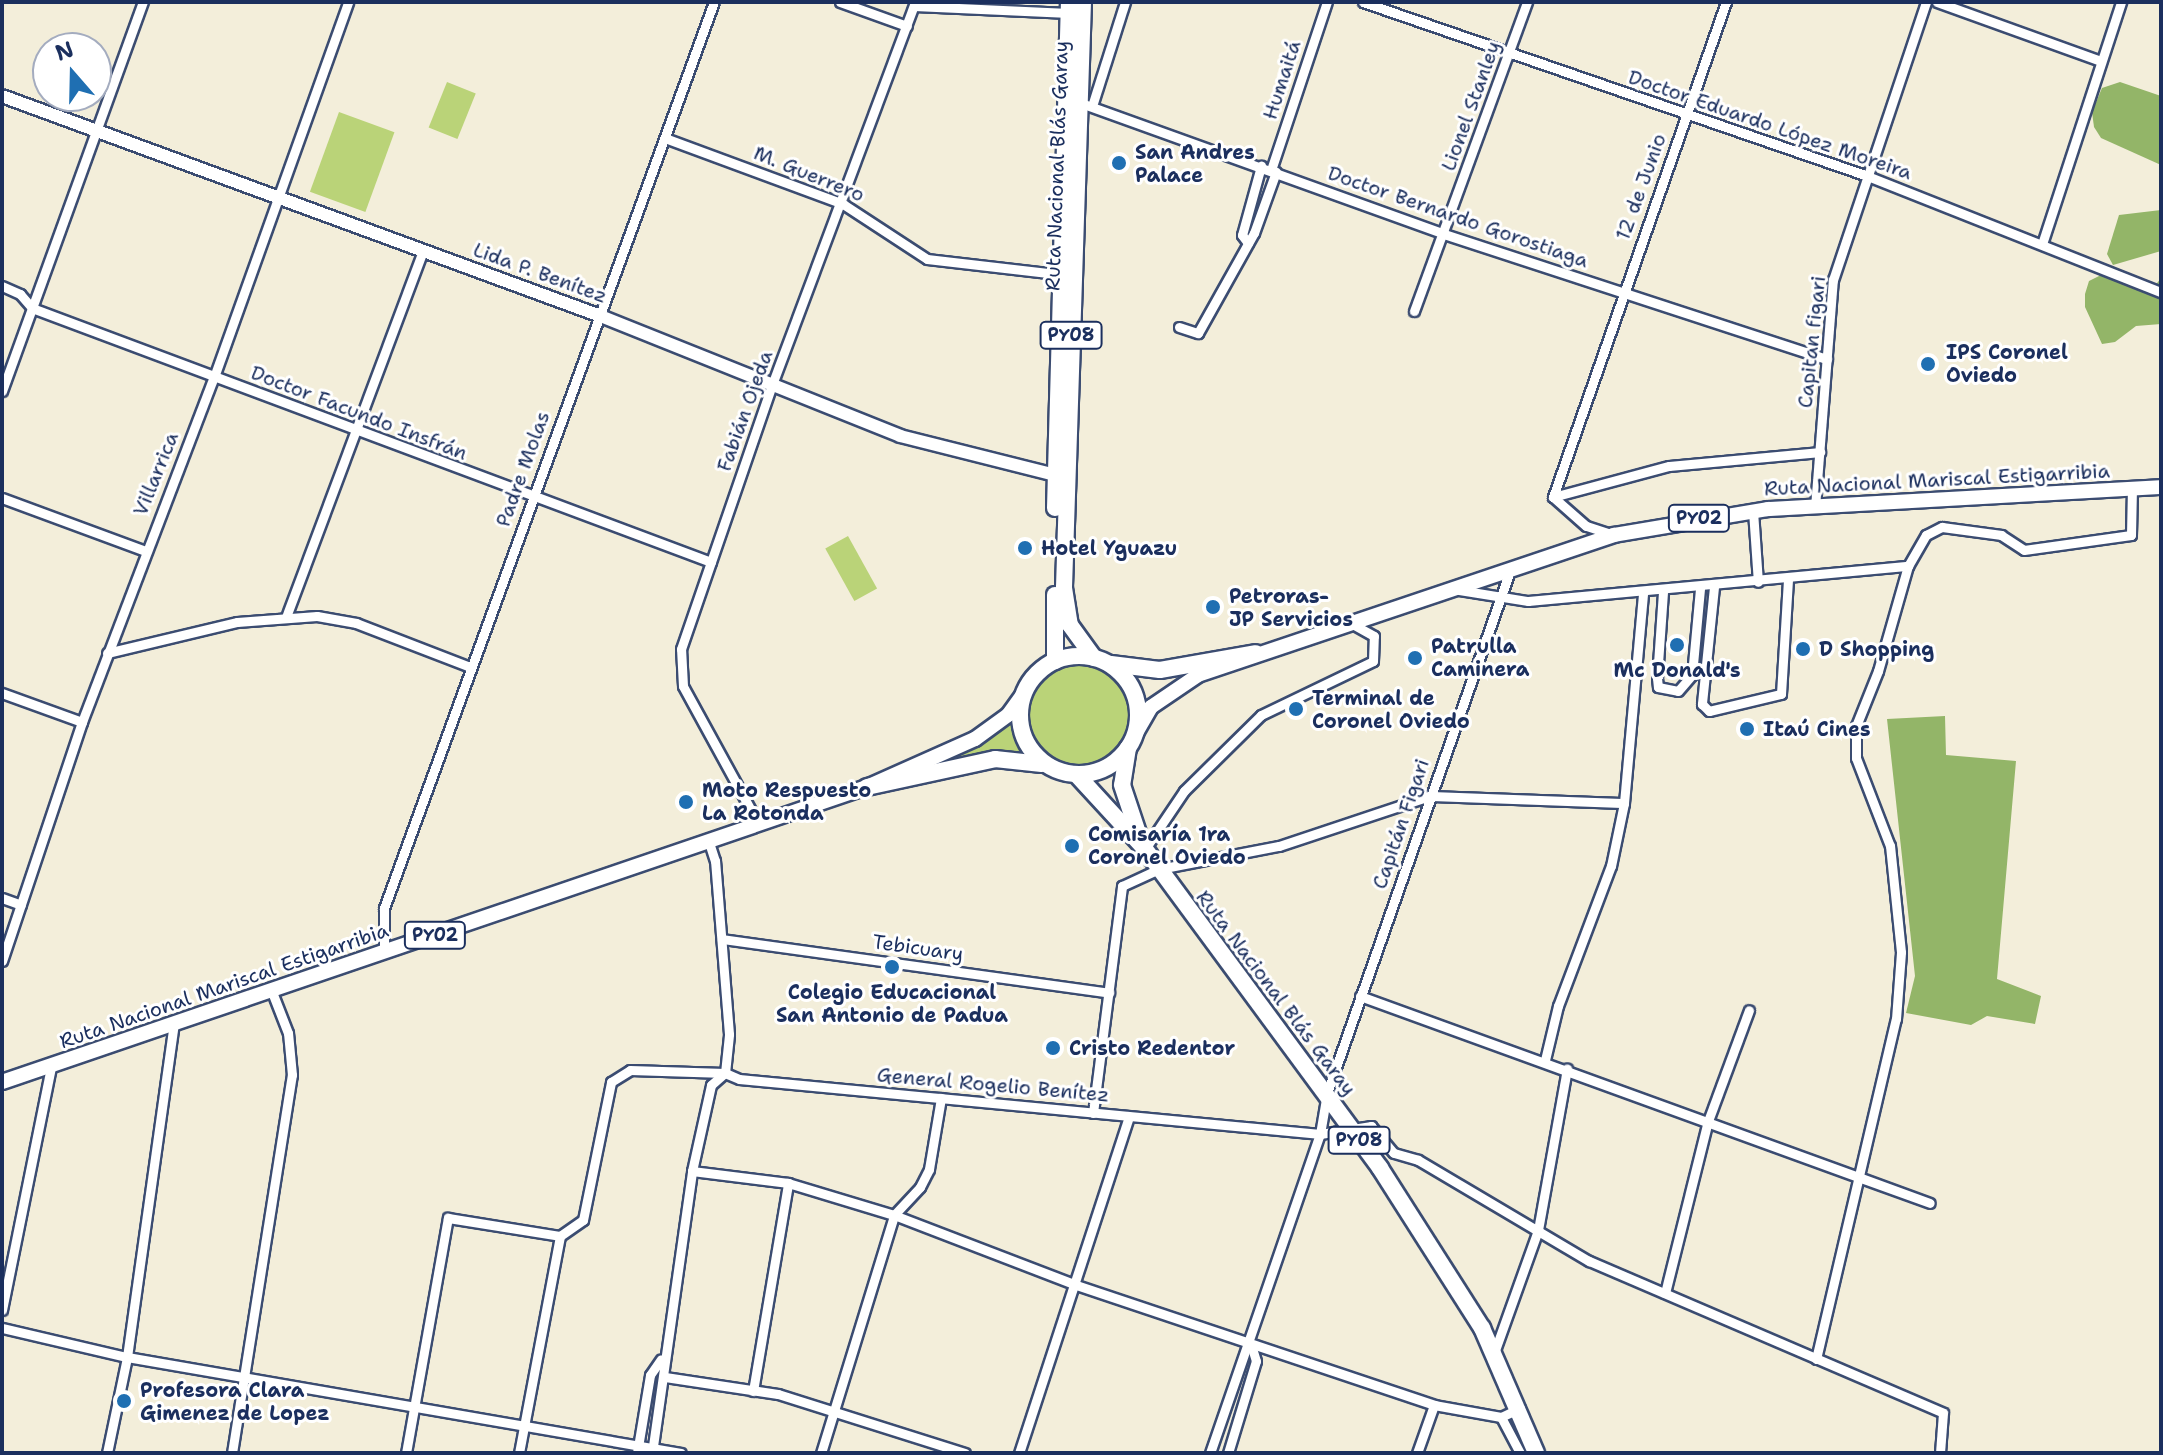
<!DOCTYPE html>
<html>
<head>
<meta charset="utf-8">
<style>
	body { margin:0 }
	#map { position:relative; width:2163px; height:1455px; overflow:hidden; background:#f3eeda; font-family:"Shantell Sans",sans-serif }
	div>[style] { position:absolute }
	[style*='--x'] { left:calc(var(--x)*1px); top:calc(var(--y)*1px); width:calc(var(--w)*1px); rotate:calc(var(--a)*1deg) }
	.green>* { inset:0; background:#bad378; transform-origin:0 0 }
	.round { border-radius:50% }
	.forest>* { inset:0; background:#93b568 }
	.roads { filter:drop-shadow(2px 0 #3b4c71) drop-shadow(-2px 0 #3b4c71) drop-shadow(0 2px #3b4c71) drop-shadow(0 -2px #3b4c71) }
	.street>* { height:9px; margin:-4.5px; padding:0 4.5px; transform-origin:4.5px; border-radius:4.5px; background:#fff }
	.secondary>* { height:12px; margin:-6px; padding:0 6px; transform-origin:6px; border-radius:6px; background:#fff }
	.primary>* { height:14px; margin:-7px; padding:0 7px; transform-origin:7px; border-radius:7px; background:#fff }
	.highway>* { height:16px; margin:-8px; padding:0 8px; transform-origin:8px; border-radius:8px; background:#fff }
	.highway>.ring { margin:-8px; padding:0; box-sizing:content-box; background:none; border:16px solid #fff; border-radius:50% }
	.dots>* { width:22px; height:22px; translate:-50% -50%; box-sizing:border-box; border:4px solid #fff; border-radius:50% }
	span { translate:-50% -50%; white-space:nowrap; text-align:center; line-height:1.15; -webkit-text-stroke:6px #fff; paint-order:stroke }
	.shield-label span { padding:2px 6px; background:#fff; border:2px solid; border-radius:6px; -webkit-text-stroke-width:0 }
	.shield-label { font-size:18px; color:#1b2f5e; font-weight:700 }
	.street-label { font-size:20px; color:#1b2f5e }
	.poi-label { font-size:20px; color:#1b2f5e; font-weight:700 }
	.left { translate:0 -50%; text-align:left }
	.frame { position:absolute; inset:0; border:4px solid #1b2f5e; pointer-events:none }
	.north { position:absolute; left:32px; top:32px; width:80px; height:80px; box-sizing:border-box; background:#fff; border:2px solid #a4acbf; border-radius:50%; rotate:340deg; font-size:22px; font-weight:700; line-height:32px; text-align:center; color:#1b2f5e }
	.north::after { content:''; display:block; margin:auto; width:28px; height:36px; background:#1f6fb2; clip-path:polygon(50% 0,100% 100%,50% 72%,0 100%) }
</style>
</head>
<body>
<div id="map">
	<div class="green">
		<i style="left:447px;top:82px;width:31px;height:49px;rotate:22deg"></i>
		<i style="left:339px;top:112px;width:59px;height:85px;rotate:20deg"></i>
		<i style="left:848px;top:536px;width:60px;height:26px;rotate:61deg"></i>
		<i class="round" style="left:1029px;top:665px;width:102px;height:102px"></i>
		<i style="clip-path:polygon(1015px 715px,1015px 731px,1025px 750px,930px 767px,998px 731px)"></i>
	</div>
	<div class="forest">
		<i style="clip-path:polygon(2120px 82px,2161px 96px,2161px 165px,2101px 138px,2094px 127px,2092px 112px,2102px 88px)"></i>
		<i style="clip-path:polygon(2161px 210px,2161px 251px,2113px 265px,2107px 254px,2119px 215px)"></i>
		<i style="clip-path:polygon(2101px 275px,2154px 287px,2161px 278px,2161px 324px,2136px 326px,2115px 342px,2102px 344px,2085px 307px,2085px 294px,2089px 281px)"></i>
		<i style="clip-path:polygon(1945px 716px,1946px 755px,2016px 761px,1997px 979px,2041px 996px,2035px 1024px,1987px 1016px,1971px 1025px,1906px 1013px,1915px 976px,1887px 719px)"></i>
	</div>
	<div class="roads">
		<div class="street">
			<i style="--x:840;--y:2;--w:71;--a:19.7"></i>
			<i style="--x:1363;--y:2;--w:531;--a:19.02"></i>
			<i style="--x:1865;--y:175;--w:318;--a:21.6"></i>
			<i style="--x:1937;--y:2;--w:174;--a:19.8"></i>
			<i style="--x:914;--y:6;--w:155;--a:2.6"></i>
			<i style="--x:1078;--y:102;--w:389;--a:19.8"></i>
			<i style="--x:1444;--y:234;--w:403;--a:18.1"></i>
			<i style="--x:1092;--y:106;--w:109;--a:-72.4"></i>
			<i style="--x:665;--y:138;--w:190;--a:20.3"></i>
			<i style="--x:843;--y:204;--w:100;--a:33.2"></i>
			<i style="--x:927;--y:259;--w:139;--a:6.6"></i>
			<i style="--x:1271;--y:170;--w:177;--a:-71.6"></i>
			<i style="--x:1248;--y:243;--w:10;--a:-127"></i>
			<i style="--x:1242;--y:235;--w:72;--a:-74.6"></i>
			<i style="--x:2042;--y:244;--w:255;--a:-71.9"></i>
			<i style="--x:2;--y:286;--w:20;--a:24"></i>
			<i style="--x:20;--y:294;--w:18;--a:49"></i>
			<i style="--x:32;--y:308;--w:725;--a:20.51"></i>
			<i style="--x:1414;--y:311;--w:329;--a:-69.9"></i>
			<i style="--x:1179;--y:327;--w:20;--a:18"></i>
			<i style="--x:1198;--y:333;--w:115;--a:-60.8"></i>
			<i style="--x:1254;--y:233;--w:65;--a:-70.2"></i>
			<i style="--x:2;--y:391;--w:414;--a:-70.1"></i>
			<i style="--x:1553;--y:497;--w:120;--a:-15"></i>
			<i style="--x:1669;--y:466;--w:152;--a:-5.3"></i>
			<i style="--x:2;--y:498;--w:153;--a:20.3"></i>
			<i style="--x:1815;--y:507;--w:228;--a:-85.5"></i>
			<i style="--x:1833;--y:280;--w:293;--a:-71.5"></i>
			<i style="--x:1753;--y:511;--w:71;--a:86"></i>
			<i style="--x:1614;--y:535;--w:29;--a:-162"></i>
			<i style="--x:1586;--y:526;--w:44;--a:-138.7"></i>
			<i style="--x:1553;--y:497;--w:524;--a:-70.74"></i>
			<i style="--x:1714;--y:587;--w:118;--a:95.9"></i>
			<i style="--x:1702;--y:704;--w:10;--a:45"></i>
			<i style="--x:1709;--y:711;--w:74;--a:-13.3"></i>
			<i style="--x:1781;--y:694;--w:115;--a:-86.5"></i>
			<i style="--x:1459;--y:590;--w:70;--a:9.1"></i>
			<i style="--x:1528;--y:601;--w:382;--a:-5.3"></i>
			<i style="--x:1663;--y:592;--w:86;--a:94"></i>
			<i style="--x:1657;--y:678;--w:9;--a:84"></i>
			<i style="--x:1658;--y:687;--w:20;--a:11"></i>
			<i style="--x:1678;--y:691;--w:21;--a:-49"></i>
			<i style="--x:1692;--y:675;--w:87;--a:-84.7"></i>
			<i style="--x:286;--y:617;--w:391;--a:-69.5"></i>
			<i style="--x:107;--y:653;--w:134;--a:-13.4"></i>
			<i style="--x:237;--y:622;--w:80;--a:-4.3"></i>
			<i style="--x:317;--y:616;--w:40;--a:10"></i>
			<i style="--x:356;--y:623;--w:122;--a:21.1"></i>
			<i style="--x:2;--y:693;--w:85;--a:19.9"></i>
			<i style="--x:759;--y:825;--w:158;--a:-118.7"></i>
			<i style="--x:683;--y:686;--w:37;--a:-93"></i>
			<i style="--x:681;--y:649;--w:282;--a:-71"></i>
			<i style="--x:773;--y:382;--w:406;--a:-69.5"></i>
			<i style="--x:1145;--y:849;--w:70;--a:-56.1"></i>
			<i style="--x:1184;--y:791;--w:108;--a:-44.6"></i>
			<i style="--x:1261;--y:715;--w:124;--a:-25.7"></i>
			<i style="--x:1373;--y:661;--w:25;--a:-88"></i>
			<i style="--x:1374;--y:636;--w:23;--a:-151"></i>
			<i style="--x:2;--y:898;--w:20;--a:20"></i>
			<i style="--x:722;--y:939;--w:391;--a:7.9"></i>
			<i style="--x:384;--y:952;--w:44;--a:-90"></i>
			<i style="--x:384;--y:908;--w:964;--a:-69.99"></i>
			<i style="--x:2;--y:961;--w:252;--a:-71.5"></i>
			<i style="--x:82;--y:722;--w:369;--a:-69.1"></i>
			<i style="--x:214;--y:377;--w:398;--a:-70.3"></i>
			<i style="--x:1360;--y:996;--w:606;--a:19.96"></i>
			<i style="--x:1545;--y:1060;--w:56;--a:-76.5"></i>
			<i style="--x:1558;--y:1006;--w:150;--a:-69.3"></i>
			<i style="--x:1611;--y:866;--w:64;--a:-78.3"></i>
			<i style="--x:1624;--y:803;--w:210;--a:-84.8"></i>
			<i style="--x:1093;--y:1113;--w:229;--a:-82.7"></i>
			<i style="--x:1122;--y:886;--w:41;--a:-24.7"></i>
			<i style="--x:1159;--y:869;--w:122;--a:-10.9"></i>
			<i style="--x:1279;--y:846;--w:158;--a:-18.4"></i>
			<i style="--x:1429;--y:796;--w:195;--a:2.1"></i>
			<i style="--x:692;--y:1171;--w:97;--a:7.1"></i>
			<i style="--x:788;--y:1183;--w:111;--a:16.8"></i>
			<i style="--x:894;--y:1215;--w:195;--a:21"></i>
			<i style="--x:1076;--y:1285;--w:378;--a:18.5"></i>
			<i style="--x:1434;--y:1405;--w:68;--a:10.2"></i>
			<i style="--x:1501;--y:1417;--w:21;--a:-25"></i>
			<i style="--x:1665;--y:1293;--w:177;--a:-76"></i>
			<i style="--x:1708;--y:1121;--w:118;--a:-69.7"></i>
			<i style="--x:2;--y:1310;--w:249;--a:-78.6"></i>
			<i style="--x:2;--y:1328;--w:128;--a:13.1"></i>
			<i style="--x:127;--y:1357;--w:562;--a:9.83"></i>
			<i style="--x:1494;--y:1353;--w:131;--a:-70.3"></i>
			<i style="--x:1538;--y:1230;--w:164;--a:-79.8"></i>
			<i style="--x:1816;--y:1359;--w:349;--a:-76.8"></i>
			<i style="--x:1896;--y:1019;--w:67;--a:-85.7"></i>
			<i style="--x:1901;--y:952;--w:107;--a:-95.9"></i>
			<i style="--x:1890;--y:846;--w:94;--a:-111.1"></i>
			<i style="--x:1856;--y:758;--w:32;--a:-90"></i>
			<i style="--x:1856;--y:726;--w:59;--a:-68.2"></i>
			<i style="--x:1878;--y:671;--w:109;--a:-74.1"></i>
			<i style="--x:1908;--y:566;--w:36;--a:-60"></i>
			<i style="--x:1926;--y:535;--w:18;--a:-27"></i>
			<i style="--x:1942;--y:527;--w:60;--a:7.7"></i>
			<i style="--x:2001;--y:535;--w:27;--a:33"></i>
			<i style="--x:2024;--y:550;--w:108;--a:-8"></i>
			<i style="--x:2131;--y:535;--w:46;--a:-88.8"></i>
			<i style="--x:665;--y:1377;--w:114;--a:8.6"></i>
			<i style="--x:778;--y:1394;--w:196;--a:17.5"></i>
			<i style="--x:753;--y:1391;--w:211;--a:-80.4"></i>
			<i style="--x:1501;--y:1417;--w:41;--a:62.2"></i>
			<i style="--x:107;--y:1453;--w:98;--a:-78.2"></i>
			<i style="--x:127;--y:1357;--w:336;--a:-82"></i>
			<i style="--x:232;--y:1453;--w:383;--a:-81"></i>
			<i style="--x:292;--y:1075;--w:42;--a:-95.4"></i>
			<i style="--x:288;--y:1033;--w:44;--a:-111.3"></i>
			<i style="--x:406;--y:1453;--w:239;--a:-79.9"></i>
			<i style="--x:448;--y:1218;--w:113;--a:9.1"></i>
			<i style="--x:519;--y:1453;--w:221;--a:-79.3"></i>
			<i style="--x:560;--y:1236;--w:28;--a:-35"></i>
			<i style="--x:583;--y:1220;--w:141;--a:-78.5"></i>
			<i style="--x:611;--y:1082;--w:22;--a:-32"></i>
			<i style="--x:630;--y:1070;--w:95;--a:1.8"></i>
			<i style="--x:725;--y:1073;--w:15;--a:23"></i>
			<i style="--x:739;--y:1079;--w:584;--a:5.41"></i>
			<i style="--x:1320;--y:1134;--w:52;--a:-8.9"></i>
			<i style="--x:1371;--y:1126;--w:35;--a:50"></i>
			<i style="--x:1394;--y:1153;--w:25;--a:16"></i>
			<i style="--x:1418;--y:1160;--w:199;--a:30.6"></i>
			<i style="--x:1589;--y:1261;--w:385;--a:23.2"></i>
			<i style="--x:1943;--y:1413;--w:40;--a:94.3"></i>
			<i style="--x:637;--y:1453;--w:79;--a:-80.5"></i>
			<i style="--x:650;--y:1375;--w:19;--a:-55"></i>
			<i style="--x:652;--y:1453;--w:285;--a:-81.9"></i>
			<i style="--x:692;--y:1171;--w:88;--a:-77.5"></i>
			<i style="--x:711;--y:1085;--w:18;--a:-41"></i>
			<i style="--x:725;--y:1073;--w:39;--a:-84"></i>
			<i style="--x:729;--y:1034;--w:174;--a:-94.6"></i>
			<i style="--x:715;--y:861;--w:20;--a:-108"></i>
			<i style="--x:821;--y:1453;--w:249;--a:-72.9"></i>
			<i style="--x:894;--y:1215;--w:38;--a:-47"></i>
			<i style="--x:920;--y:1187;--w:20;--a:-63"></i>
			<i style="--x:929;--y:1169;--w:72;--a:-80.4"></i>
			<i style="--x:1019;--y:1453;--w:354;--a:-71.9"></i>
			<i style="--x:1210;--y:1453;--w:337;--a:-71"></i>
			<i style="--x:1320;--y:1134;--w:42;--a:-80.3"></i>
			<i style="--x:1327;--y:1093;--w:556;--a:-70.69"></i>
			<i style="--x:1228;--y:1453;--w:96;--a:-73.1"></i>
			<i style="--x:1256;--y:1361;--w:17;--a:-107"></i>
			<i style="--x:1417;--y:1453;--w:51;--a:-70.5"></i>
		</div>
		<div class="secondary">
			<i style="--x:2;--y:96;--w:635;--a:20.18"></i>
			<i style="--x:598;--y:315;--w:325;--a:21.8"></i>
			<i style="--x:900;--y:436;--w:168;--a:14.1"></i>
		</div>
		<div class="primary">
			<i style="--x:1132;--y:740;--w:38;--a:-60"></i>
			<i style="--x:1151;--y:707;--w:57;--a:-34.2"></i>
			<i style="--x:1198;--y:675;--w:439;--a:-18.6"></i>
			<i style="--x:1614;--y:535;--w:156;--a:-9.6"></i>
			<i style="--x:1768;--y:509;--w:394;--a:-3.2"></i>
			<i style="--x:2;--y:1082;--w:914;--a:-18.83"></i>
			<i style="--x:867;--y:787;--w:118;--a:-24"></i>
			<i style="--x:975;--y:739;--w:41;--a:-36"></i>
			<i style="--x:1008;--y:715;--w:27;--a:-54"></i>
		</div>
		<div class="highway">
			<i style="--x:1083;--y:2;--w:586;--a:91.86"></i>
			<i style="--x:1064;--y:588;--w:37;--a:81"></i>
			<i style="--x:1070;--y:625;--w:41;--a:54"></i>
			<i style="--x:1055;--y:508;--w:506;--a:-88.42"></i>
			<i style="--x:1055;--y:595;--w:66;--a:90"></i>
			<i class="ring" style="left:1020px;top:656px;width:102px;height:102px"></i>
			<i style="--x:1111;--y:664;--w:49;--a:7"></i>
			<i style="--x:1160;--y:670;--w:97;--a:-10"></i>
			<i style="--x:1128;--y:748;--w:37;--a:99"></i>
			<i style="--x:1122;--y:785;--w:51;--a:71.6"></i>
			<i style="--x:1076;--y:774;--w:102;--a:47.4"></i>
			<i style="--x:1145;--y:849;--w:396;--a:53.6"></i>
			<i style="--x:1380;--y:1168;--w:190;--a:57.5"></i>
			<i style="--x:1482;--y:1328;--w:136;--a:66.6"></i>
			<i style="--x:867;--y:787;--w:131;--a:-12.3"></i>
			<i style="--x:995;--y:759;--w:47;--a:6.1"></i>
		</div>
	</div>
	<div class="dots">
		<i style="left:1119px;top:163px;background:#1f6fb2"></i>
		<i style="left:1928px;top:364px;background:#1f6fb2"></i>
		<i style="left:1025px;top:548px;background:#1f6fb2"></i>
		<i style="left:1213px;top:607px;background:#1f6fb2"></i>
		<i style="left:1677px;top:645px;background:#1f6fb2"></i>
		<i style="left:1803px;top:649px;background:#1f6fb2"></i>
		<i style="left:1415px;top:658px;background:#1f6fb2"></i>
		<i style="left:1296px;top:709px;background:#1f6fb2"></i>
		<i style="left:1747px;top:729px;background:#1f6fb2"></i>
		<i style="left:686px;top:802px;background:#1f6fb2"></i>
		<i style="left:1072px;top:846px;background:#1f6fb2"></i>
		<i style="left:892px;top:967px;background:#1f6fb2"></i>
		<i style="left:1053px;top:1048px;background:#1f6fb2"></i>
		<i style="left:124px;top:1401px;background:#1f6fb2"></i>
	</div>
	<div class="shield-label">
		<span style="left:1071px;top:335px">PY08</span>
		<span style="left:1699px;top:518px">PY02</span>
		<span style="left:435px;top:935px">PY02</span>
		<span style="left:1359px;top:1140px">PY08</span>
	</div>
	<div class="street-label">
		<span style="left:1282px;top:80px;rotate:-72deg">Humaitá</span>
		<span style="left:1471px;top:106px;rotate:-70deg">Lionel Stanley</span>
		<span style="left:1770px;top:125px;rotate:19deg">Doctor Eduardo López Moreira</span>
		<span style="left:1057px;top:166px;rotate:-88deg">Ruta Nacional Blás Garay</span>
		<span style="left:809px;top:174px;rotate:22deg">M. Guerrero</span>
		<span style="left:1641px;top:187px;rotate:-70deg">12 de Junio</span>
		<span style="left:1458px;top:217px;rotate:19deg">Doctor Bernardo Gorostiaga</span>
		<span style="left:540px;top:273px;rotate:20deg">Lida P. Benítez</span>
		<span style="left:1812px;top:342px;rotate:-84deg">Capitan figari</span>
		<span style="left:745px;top:411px;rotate:-70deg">Fabián Ojeda</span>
		<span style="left:359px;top:413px;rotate:21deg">Doctor Facundo Insfrán</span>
		<span style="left:523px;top:469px;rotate:-70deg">Padre Molas</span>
		<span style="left:156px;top:474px;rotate:-68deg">Villarrica</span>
		<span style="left:1937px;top:480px;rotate:-3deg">Ruta Nacional Mariscal Estigarribia</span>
		<span style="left:1401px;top:824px;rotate:-71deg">Capitán Figari</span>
		<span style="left:918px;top:948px;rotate:8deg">Tebicuary</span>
		<span style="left:224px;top:986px;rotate:-19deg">Ruta Nacional Mariscal Estigarribia</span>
		<span style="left:1276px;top:993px;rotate:53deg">Ruta Nacional Blás Garay</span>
		<span style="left:993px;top:1085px;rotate:5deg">General Rogelio Benítez</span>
	</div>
	<div class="poi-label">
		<span class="left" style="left:1135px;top:164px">San Andres<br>Palace</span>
		<span class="left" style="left:1946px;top:364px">IPS Coronel<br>Oviedo</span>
		<span class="left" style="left:1041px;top:548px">Hotel Yguazu</span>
		<span class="left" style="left:1229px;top:608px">Petroras-<br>JP Servicios</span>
		<span class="left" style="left:1431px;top:658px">Patrulla<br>Caminera</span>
		<span class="left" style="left:1819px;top:649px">D Shopping</span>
		<span style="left:1677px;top:670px">Mc Donald's</span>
		<span class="left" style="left:1312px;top:710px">Terminal de<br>Coronel Oviedo</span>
		<span class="left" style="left:1763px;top:729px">Itaú Cines</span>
		<span class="left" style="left:702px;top:802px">Moto Respuesto<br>La Rotonda</span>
		<span class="left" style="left:1088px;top:846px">Comisaría 1ra<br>Coronel Oviedo</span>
		<span style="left:892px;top:1004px">Colegio Educacional<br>San Antonio de Padua</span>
		<span class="left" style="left:1069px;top:1048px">Cristo Redentor</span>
		<span class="left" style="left:140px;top:1402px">Profesora Clara<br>Gimenez de Lopez</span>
	</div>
	<div class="frame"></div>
	<div class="north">N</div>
</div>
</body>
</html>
